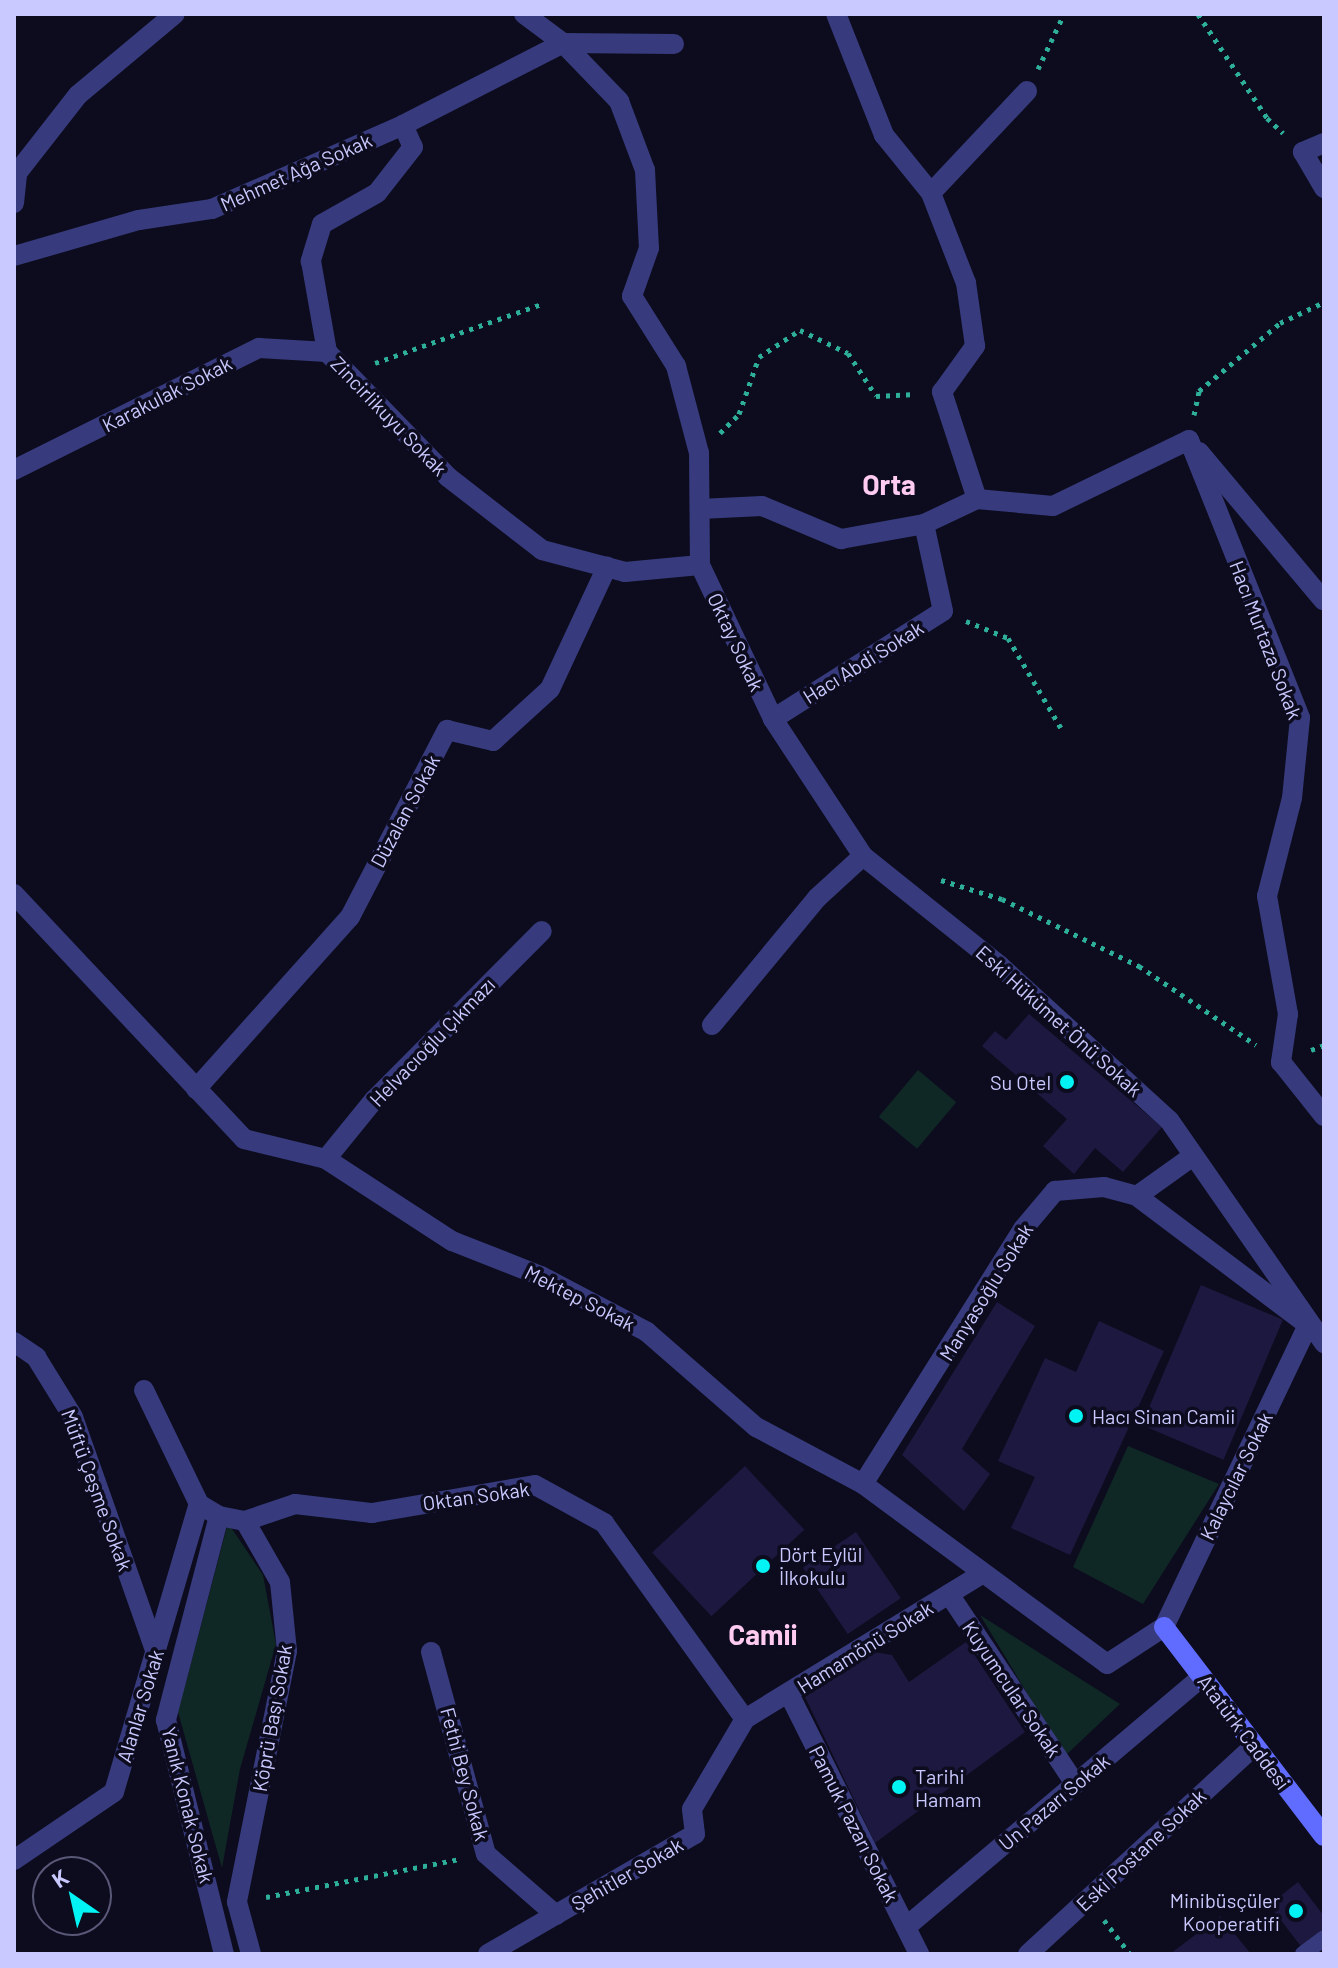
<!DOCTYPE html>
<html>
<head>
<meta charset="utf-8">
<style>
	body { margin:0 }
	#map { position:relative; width:1338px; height:1968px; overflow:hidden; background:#0d0c1e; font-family:Barlow,sans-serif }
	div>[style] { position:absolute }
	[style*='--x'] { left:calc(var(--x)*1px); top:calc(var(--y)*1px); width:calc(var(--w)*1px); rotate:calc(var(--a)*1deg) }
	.green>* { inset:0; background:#0f2825; transform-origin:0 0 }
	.building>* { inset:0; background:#1c183f; transform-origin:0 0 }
	.path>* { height:5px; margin-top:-2.5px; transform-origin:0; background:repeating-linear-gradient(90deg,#2daf9a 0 4px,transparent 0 10px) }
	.lane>* { height:16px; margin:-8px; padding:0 8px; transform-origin:8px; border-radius:8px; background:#373b7d }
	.street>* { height:20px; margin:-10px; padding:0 10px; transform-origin:10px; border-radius:10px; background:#373b7d }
	.secondary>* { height:20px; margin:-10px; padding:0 10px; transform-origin:10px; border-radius:10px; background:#606cff }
	.dots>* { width:22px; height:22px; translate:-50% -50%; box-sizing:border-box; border:4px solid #0d0c1e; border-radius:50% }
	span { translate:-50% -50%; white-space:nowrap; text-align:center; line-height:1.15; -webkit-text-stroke:7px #0d0c1e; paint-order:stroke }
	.street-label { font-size:20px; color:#cac9ff }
	.poi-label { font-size:20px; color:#cac9ff }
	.right { translate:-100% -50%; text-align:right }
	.left { translate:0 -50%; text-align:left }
	.district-label { font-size:28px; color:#ffcbf1; font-weight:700 }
	.frame { position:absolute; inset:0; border:16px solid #cac9ff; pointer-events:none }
	.north { position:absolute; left:32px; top:1856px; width:80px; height:80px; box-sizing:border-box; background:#0d0c1e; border:2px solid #595878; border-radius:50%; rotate:326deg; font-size:22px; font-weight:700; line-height:32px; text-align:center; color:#cac9ff }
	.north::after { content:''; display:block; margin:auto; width:28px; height:36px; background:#01f3f3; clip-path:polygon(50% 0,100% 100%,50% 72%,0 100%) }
</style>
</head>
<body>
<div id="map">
	<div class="green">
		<i style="left:918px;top:1070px;width:50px;height:61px;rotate:40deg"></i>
		<i style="clip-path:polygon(1128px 1446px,1219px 1484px,1143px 1604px,1073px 1567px)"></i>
		<i style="clip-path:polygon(228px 1523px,263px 1575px,276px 1644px,240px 1769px,222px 1868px,178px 1712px)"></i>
		<i style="clip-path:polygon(980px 1615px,1120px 1704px,1065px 1756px)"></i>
	</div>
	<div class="building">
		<i style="clip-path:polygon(1029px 1014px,1162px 1127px,1123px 1172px,1095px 1148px,1074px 1174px,1043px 1146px,1067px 1119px,982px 1046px,995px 1031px,1006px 1040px)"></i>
		<i style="left:1201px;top:1285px;width:89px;height:152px;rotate:23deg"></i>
		<i style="clip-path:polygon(997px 1302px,1035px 1326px,962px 1449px,990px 1474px,964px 1511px,902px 1455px)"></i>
		<i style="clip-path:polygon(1099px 1321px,1164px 1351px,1070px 1555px,1011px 1528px,1035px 1477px,998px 1461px,1045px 1358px,1076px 1372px)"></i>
		<i style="left:745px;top:1466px;width:87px;height:127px;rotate:47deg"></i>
		<i style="left:856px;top:1532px;width:80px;height:64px;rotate:56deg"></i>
		<i style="clip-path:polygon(966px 1642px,1025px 1732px,875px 1843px,805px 1697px,873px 1652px,892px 1655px,909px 1682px)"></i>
		<i style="clip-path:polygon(1298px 1882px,1324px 1916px,1324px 1932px,1303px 1949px,1269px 1905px)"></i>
		<i style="clip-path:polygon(1220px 1916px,1251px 1954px,1170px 1954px)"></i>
	</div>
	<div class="path">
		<i style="--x:1198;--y:14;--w:125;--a:56.4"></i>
		<i style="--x:1267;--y:118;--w:22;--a:43"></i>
		<i style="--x:1038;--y:69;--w:61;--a:-64.7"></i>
		<i style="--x:375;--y:363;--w:179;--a:-19.5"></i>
		<i style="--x:1194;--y:415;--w:25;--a:-78"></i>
		<i style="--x:1199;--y:391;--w:106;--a:-40"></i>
		<i style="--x:1280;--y:323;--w:49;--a:-25.5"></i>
		<i style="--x:720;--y:433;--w:27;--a:-45"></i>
		<i style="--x:739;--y:414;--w:60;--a:-70.7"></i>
		<i style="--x:759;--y:357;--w:49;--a:-33.4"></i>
		<i style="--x:800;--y:330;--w:53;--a:25.6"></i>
		<i style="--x:848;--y:353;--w:51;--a:56.9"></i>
		<i style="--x:876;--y:396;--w:40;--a:-2.9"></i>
		<i style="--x:966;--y:621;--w:45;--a:22"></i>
		<i style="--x:1008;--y:638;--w:104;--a:59.5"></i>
		<i style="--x:941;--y:880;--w:64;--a:17.3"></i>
		<i style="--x:1002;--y:899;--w:153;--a:26.1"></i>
		<i style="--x:1139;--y:966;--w:141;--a:34"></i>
		<i style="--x:1311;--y:1050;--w:14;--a:-21"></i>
		<i style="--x:266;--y:1897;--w:198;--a:-11.1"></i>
		<i style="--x:1104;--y:1920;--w:43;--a:52.6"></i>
	</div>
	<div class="lane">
		<i style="--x:1303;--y:1954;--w:26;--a:-37"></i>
	</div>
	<div class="street">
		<i style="--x:524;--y:14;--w:49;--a:36.6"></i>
		<i style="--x:563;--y:43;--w:81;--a:46"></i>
		<i style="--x:619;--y:101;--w:74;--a:69.4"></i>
		<i style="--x:645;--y:170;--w:78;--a:87.1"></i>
		<i style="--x:649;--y:248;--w:51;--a:109.5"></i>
		<i style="--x:632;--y:296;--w:83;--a:57.8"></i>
		<i style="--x:676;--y:366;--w:90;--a:75.2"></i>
		<i style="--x:699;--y:453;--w:112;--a:89.5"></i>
		<i style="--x:700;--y:565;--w:170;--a:64.6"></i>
		<i style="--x:773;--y:719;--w:164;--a:56.7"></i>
		<i style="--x:863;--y:856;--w:174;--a:38.7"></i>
		<i style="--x:999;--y:965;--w:230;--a:42.4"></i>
		<i style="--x:1169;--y:1120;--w:272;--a:55.2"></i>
		<i style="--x:403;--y:125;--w:24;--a:66"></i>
		<i style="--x:413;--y:147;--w:58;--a:128"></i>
		<i style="--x:377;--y:193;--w:63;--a:150.6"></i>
		<i style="--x:322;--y:224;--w:39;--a:107"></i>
		<i style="--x:311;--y:261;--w:92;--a:80"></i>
		<i style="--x:327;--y:352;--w:174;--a:45.9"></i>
		<i style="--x:448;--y:477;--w:119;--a:37.8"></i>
		<i style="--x:542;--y:550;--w:86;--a:14.8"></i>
		<i style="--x:625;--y:572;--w:75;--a:-5.3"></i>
		<i style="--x:1324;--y:143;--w:23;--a:157"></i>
		<i style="--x:1303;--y:152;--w:42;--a:59.7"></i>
		<i style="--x:931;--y:193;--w:140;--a:-46.7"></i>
		<i style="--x:14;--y:203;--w:30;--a:-84"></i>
		<i style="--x:17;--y:173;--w:99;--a:-52"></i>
		<i style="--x:78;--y:95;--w:126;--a:-39.9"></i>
		<i style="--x:14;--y:256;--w:130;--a:-16.1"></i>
		<i style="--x:139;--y:220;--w:74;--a:-8.6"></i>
		<i style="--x:212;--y:209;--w:209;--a:-23.7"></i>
		<i style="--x:403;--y:125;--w:180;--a:-27.1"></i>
		<i style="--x:563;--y:43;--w:111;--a:0.5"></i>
		<i style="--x:1189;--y:440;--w:299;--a:68.2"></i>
		<i style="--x:1300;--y:718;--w:80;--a:95.7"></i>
		<i style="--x:1292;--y:798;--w:101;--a:104.3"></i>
		<i style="--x:1267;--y:896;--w:120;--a:79.9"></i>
		<i style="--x:1288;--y:1014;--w:49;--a:98.3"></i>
		<i style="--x:1281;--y:1062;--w:69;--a:51.5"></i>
		<i style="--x:1199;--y:452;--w:194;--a:50"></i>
		<i style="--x:14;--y:470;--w:274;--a:-26.5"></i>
		<i style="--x:259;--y:348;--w:68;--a:3.4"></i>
		<i style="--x:977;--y:499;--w:76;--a:5.3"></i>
		<i style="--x:1053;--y:506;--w:151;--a:-25.9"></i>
		<i style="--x:700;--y:509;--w:62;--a:-2.8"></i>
		<i style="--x:762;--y:506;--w:86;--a:22.7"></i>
		<i style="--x:841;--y:539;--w:84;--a:-10.2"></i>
		<i style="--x:773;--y:719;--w:201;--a:-32.4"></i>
		<i style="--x:943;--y:611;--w:89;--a:-102.3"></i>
		<i style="--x:924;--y:524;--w:59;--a:-25.3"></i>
		<i style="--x:977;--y:499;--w:113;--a:-108.1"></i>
		<i style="--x:942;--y:392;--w:57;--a:-54.3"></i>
		<i style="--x:975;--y:346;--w:64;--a:-98.1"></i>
		<i style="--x:966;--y:283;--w:97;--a:-111.3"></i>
		<i style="--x:931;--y:193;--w:75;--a:-129"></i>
		<i style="--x:884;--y:135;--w:130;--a:-111.6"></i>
		<i style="--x:14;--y:894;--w:336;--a:46.8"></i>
		<i style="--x:244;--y:1139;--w:84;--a:13.7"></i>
		<i style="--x:326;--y:1159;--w:150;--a:33.1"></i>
		<i style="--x:452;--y:1241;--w:96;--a:21.5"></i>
		<i style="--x:541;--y:1276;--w:120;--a:27.8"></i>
		<i style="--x:647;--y:1332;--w:145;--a:41.1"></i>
		<i style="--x:756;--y:1427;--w:121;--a:28"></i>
		<i style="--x:863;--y:1484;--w:303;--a:36.4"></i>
		<i style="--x:1107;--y:1664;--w:68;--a:-33"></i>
		<i style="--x:1164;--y:1627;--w:335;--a:-64.5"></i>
		<i style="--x:1308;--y:1325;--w:214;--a:-143"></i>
		<i style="--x:712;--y:1025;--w:165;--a:-50.4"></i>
		<i style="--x:817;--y:898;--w:62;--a:-42.4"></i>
		<i style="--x:196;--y:1089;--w:231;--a:-48.2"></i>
		<i style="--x:350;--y:917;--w:211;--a:-62.6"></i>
		<i style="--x:447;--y:730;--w:47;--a:13.4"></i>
		<i style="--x:493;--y:741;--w:77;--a:-42.4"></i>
		<i style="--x:550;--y:689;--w:135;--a:-65"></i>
		<i style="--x:326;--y:1159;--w:76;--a:-50.9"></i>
		<i style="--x:374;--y:1100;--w:238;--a:-45.2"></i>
		<i style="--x:14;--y:1342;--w:27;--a:34"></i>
		<i style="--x:36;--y:1357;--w:70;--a:58.3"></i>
		<i style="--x:73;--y:1417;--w:250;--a:70.6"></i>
		<i style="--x:144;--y:1390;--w:127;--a:64.2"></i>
		<i style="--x:199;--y:1504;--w:23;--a:31"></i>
		<i style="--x:219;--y:1516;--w:26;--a:11"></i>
		<i style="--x:245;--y:1521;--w:70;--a:60.2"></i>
		<i style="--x:280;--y:1582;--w:69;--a:84.2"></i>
		<i style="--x:287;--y:1651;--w:256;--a:101.3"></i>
		<i style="--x:237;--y:1902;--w:54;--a:74.9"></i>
		<i style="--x:863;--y:1484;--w:301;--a:-57.9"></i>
		<i style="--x:1023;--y:1229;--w:50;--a:-49.9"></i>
		<i style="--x:1055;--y:1191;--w:49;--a:-4.7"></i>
		<i style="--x:1104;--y:1187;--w:34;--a:15"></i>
		<i style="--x:1137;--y:1196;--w:69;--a:-35.5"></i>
		<i style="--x:219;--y:1516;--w:211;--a:104.6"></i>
		<i style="--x:166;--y:1720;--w:241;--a:76.1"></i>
		<i style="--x:245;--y:1521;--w:53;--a:-18.8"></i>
		<i style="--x:295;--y:1504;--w:78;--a:6.7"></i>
		<i style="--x:372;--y:1513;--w:165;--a:-9.7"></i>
		<i style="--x:535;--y:1485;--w:79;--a:28.8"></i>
		<i style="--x:604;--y:1523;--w:241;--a:54.3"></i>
		<i style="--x:949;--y:1594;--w:228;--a:56.4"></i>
		<i style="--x:431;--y:1652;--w:209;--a:74.8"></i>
		<i style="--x:486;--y:1854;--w:93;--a:41.1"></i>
		<i style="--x:789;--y:1694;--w:291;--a:63.4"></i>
		<i style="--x:14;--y:1860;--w:121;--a:-34.2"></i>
		<i style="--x:114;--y:1792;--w:300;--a:-73.6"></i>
		<i style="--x:906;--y:1927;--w:387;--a:-40.2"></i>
		<i style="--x:488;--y:1954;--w:239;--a:-30.1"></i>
		<i style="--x:695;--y:1834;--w:25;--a:-97"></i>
		<i style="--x:692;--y:1809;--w:104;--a:-59.5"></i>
		<i style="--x:745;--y:1719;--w:279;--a:-31.5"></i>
		<i style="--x:1028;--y:1954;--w:307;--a:-42.6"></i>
	</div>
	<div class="secondary">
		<i style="--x:1164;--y:1627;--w:263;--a:52.6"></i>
	</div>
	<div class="dots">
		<i style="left:1067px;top:1082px;background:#01f3f3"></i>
		<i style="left:1076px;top:1416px;background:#01f3f3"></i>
		<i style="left:763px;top:1566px;background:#01f3f3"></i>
		<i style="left:899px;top:1787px;background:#01f3f3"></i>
		<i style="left:1296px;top:1911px;background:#01f3f3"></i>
	</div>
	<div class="street-label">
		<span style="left:296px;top:172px;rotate:-24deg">Mehmet Ağa Sokak</span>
		<span style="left:167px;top:394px;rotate:-27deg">Karakulak Sokak</span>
		<span style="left:389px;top:416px;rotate:46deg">Zincirlikuyu Sokak</span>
		<span style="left:1266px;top:640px;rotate:69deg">Hacı Murtaza Sokak</span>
		<span style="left:736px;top:642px;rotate:65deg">Oktay Sokak</span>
		<span style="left:863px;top:662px;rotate:-32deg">Hacı Abdi Sokak</span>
		<span style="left:405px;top:811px;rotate:-62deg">Düzalan Sokak</span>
		<span style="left:1059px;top:1021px;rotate:42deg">Eski Hükümet Önü Sokak</span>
		<span style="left:432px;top:1042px;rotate:-46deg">Helvacıoğlu Çıkmazı</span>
		<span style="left:986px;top:1292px;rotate:-58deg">Manyasoğlu Sokak</span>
		<span style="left:580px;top:1298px;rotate:27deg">Mektep Sokak</span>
		<span style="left:1236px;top:1476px;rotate:-64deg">Kalaycılar Sokak</span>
		<span style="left:97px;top:1490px;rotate:70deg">Müftü Çeşme Sokak</span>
		<span style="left:476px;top:1496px;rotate:-8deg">Oktan Sokak</span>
		<span style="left:865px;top:1647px;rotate:-32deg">Hamamönü Sokak</span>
		<span style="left:1012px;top:1689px;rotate:56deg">Kuyumcular Sokak</span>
		<span style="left:140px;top:1706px;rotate:-73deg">Alanlar Sokak</span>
		<span style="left:272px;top:1718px;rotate:-80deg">Köprü Başı Sokak</span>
		<span style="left:1244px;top:1732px;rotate:53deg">Atatürk Caddesi</span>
		<span style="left:465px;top:1774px;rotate:75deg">Fethi Bey Sokak</span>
		<span style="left:1054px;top:1802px;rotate:-40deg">Un Pazarı Sokak</span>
		<span style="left:188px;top:1805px;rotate:76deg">Yanık Konak Sokak</span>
		<span style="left:854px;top:1824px;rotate:63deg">Pamuk Pazarı Sokak</span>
		<span style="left:1141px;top:1850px;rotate:-43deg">Eski Postane Sokak</span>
		<span style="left:627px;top:1874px;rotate:-30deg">Şehitler Sokak</span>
	</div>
	<div class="poi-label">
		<span class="right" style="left:1051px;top:1082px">Su Otel</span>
		<span class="left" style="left:1092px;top:1416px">Hacı Sinan Camii</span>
		<span class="left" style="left:779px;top:1566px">Dört Eylül<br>İlkokulu</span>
		<span class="left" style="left:915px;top:1788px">Tarihi<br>Hamam</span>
		<span class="right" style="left:1280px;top:1912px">Minibüsçüler<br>Kooperatifi</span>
	</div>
	<div class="district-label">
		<span style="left:889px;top:484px">Orta</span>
		<span style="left:763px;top:1634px">Camii</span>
	</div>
	<div class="frame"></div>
	<div class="north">K</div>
</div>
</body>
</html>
